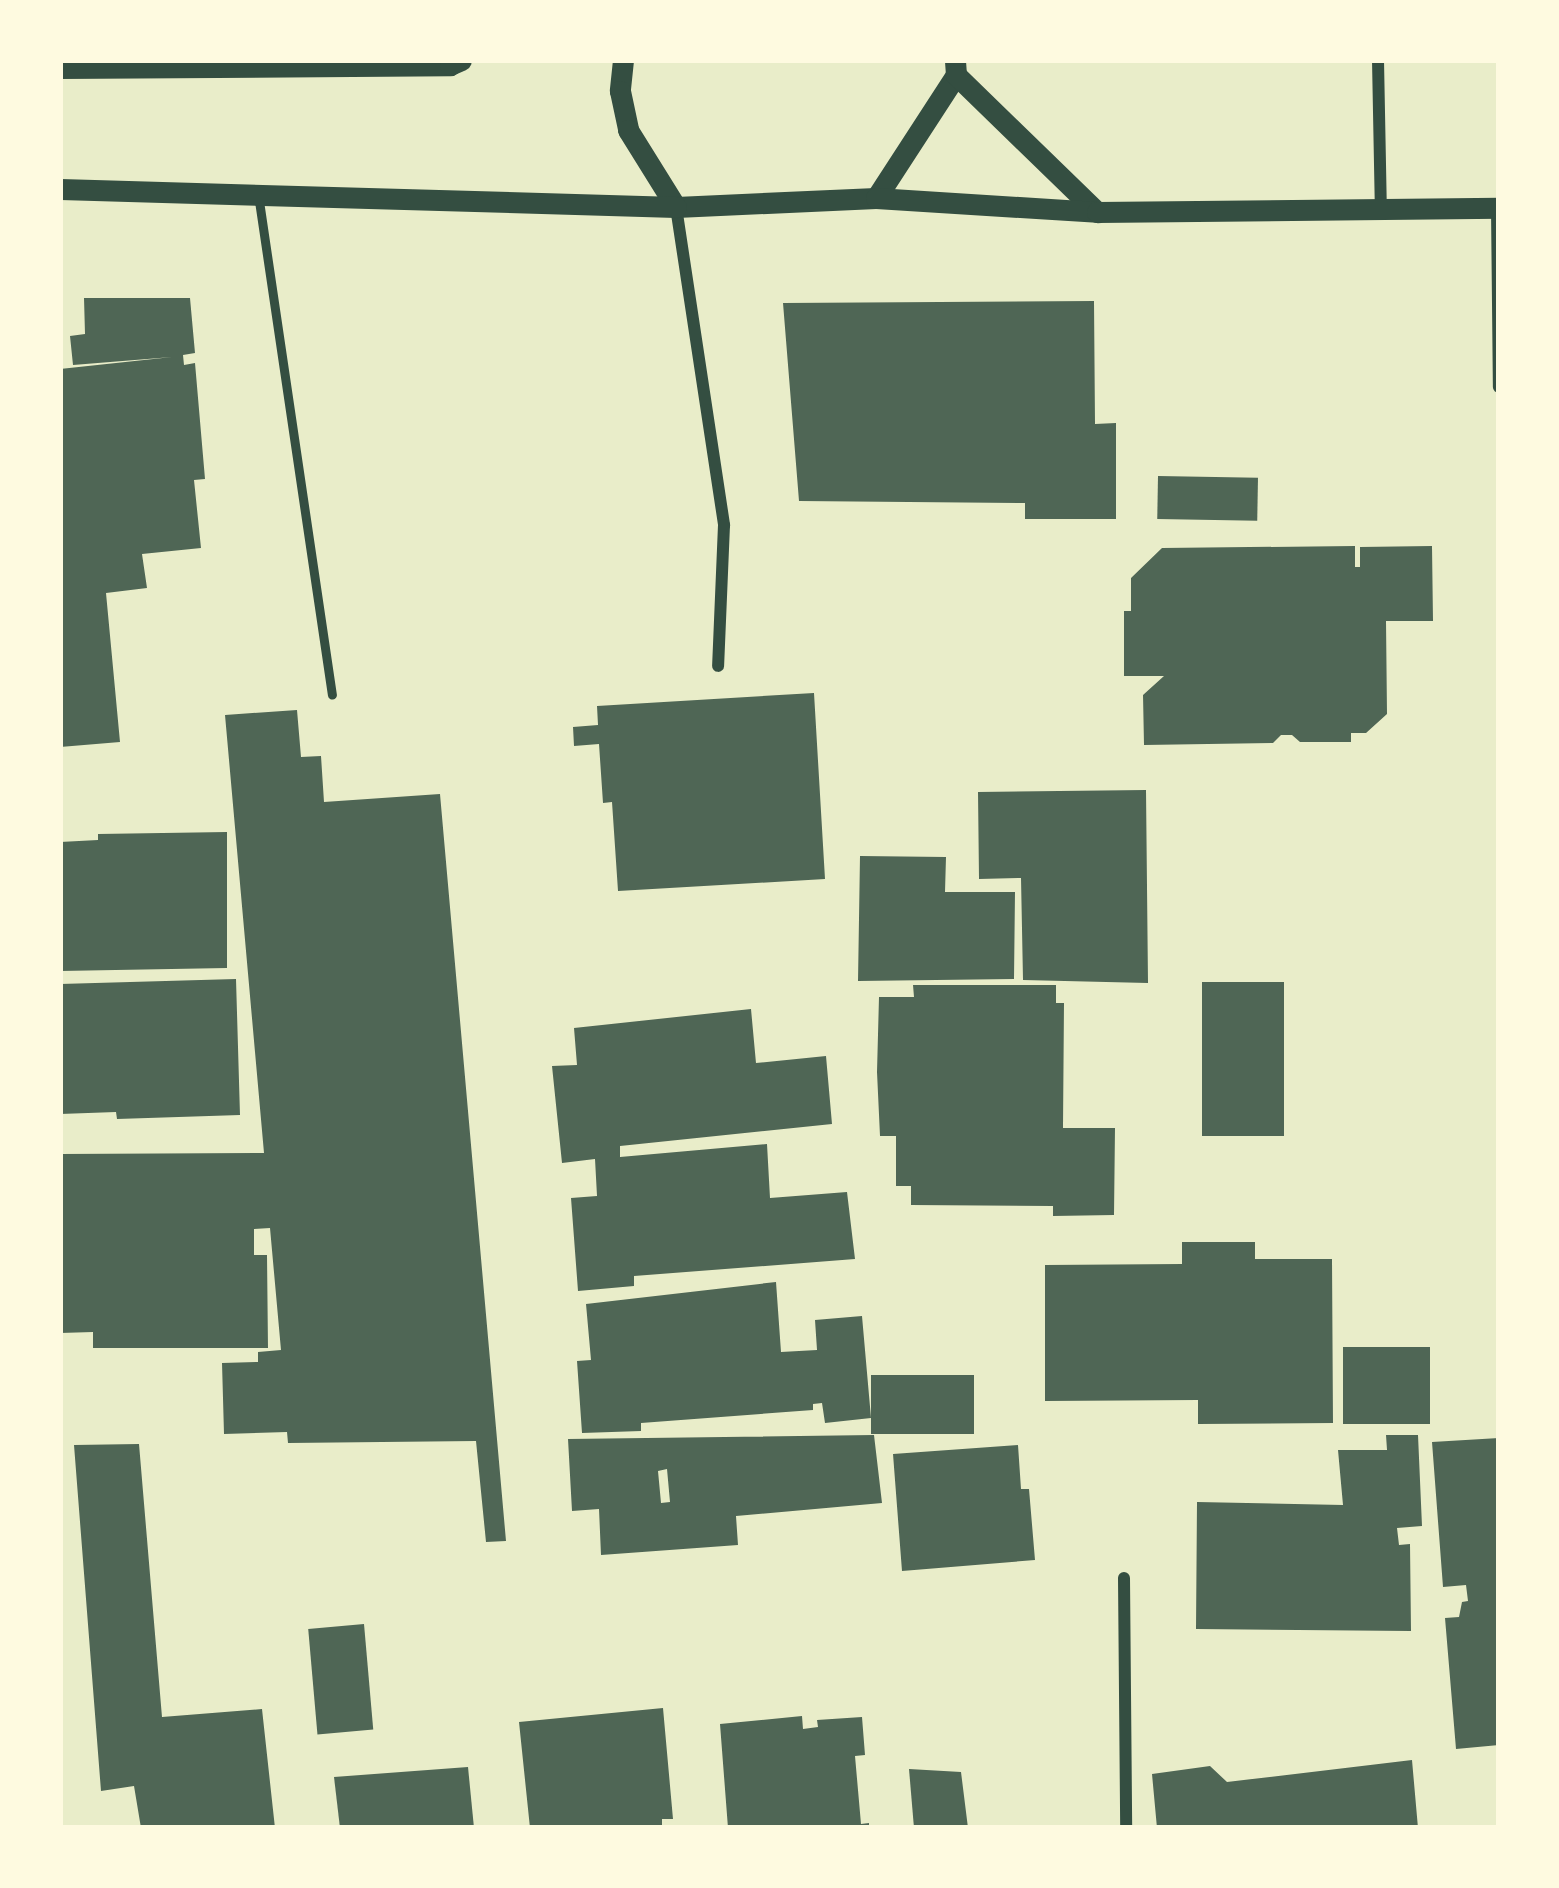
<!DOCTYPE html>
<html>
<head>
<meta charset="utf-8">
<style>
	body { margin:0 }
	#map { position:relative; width:1559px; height:1888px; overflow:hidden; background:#e9edc9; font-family:Bitter,serif }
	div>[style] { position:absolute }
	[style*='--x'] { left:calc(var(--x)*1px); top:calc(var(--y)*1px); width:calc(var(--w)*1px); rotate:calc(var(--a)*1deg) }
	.building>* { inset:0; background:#4f6655; transform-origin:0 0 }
	.service>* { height:9px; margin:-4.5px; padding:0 4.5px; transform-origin:4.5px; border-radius:4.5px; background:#344e41 }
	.minor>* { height:12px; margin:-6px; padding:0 6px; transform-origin:6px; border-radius:6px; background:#344e41 }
	.tertiary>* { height:21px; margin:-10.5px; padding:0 10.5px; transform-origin:10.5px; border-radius:10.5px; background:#344e41 }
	span { translate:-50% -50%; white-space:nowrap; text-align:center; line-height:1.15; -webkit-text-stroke:12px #fefae0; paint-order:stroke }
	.frame { position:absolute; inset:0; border:63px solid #fefae0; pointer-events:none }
</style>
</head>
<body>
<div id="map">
	<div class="building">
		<i style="clip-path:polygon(84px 298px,190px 298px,195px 353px,183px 355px,184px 365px,195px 363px,205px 479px,194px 480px,201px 548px,142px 554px,147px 588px,106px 593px,120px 742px,60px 747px,60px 369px,172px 357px,73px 365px,70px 336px,85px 334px)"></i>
		<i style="clip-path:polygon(1094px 301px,1095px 424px,1116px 423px,1116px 519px,1025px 519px,1025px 503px,799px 501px,783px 303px)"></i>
		<i style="left:1158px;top:476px;width:100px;height:43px;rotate:1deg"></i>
		<i style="clip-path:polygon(1355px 546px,1355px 567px,1360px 567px,1360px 547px,1432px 546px,1433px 621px,1386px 621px,1387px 714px,1366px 733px,1351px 733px,1351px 742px,1300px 742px,1292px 735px,1281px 735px,1273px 743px,1144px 745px,1143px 695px,1164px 676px,1124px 676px,1124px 611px,1131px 611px,1131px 578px,1162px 548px)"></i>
		<i style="clip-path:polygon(814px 693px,825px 879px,618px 891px,612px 802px,603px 803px,599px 744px,574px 746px,573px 727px,598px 725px,597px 706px)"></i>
		<i style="clip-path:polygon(297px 710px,301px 757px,321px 756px,324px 802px,440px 794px,506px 1541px,486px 1542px,476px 1441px,288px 1443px,287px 1432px,224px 1434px,222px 1363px,258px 1362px,258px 1352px,281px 1350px,270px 1228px,254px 1229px,254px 1255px,267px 1255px,268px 1348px,93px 1348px,93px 1332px,60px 1333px,60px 1154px,264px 1153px,225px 715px)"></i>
		<i style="clip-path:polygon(1146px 790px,1148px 983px,1023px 980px,1021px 878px,979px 879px,978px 792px)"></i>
		<i style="clip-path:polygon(227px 832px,227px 968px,60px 971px,60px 842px,98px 840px,98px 834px)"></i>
		<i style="clip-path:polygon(860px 856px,946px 857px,945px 892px,1015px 892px,1014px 979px,858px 981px)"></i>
		<i style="clip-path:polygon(236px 979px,240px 1115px,117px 1119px,116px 1112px,60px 1114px,60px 984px)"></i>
		<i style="left:1284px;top:982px;width:154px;height:82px;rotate:90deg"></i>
		<i style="clip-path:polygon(913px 985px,1056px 985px,1056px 1003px,1064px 1003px,1063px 1128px,1115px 1128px,1114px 1215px,1053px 1216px,1053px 1206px,911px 1205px,911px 1186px,896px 1186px,896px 1136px,880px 1136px,877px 1072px,879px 997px,914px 997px)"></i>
		<i style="clip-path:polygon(751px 1009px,756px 1063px,826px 1056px,832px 1124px,620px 1146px,620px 1157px,767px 1144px,770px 1198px,847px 1192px,855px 1259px,634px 1276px,634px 1286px,578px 1291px,571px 1198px,597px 1196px,595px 1159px,562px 1163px,552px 1066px,577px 1065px,574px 1028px)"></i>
		<i style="clip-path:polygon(1182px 1242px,1255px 1242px,1255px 1259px,1332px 1259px,1333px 1423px,1198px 1424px,1198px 1400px,1045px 1401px,1045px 1265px,1182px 1264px)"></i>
		<i style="clip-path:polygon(776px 1282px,781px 1352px,817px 1350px,815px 1320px,862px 1316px,871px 1418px,825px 1423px,822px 1403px,813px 1404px,813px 1410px,641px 1423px,641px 1431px,582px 1433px,577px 1361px,591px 1360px,586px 1304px)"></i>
		<i style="left:1343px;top:1347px;width:87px;height:77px"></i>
		<i style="left:871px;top:1375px;width:103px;height:59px"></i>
		<i style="clip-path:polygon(evenodd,874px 1435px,882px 1503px,736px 1516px,738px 1545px,601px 1555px,599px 1509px,572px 1511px,568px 1439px,874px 1435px,667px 1469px,670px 1502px,661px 1503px,658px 1471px,667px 1469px)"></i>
		<i style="clip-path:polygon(1386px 1435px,1418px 1435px,1422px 1526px,1397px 1528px,1399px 1545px,1410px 1544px,1411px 1631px,1196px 1629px,1197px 1502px,1343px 1505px,1338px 1450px,1387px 1450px)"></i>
		<i style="clip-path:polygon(1499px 1438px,1499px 1745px,1456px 1749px,1445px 1618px,1459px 1617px,1462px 1602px,1468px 1601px,1466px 1585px,1443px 1587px,1432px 1442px)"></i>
		<i style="clip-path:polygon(139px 1444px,162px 1717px,262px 1709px,275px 1828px,141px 1828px,134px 1786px,101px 1791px,74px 1445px)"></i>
		<i style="clip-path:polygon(1018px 1445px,1021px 1489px,1029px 1489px,1035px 1560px,902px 1571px,893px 1454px)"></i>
		<i style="left:364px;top:1624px;width:106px;height:56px;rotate:85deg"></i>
		<i style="clip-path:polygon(663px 1708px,673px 1819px,662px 1819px,662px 1828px,530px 1828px,519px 1722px)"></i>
		<i style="clip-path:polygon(802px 1716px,803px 1729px,818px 1727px,817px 1720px,862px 1717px,865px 1755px,855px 1756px,861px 1824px,869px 1823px,869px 1828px,728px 1828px,720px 1724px)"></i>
		<i style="clip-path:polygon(1412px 1760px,1418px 1828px,1157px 1828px,1152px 1774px,1210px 1766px,1227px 1782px)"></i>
		<i style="clip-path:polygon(468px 1767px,474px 1828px,340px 1828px,334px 1777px)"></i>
		<i style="clip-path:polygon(909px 1769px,961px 1772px,968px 1828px,914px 1828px)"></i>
	</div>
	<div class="service">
		<i style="--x:258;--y:194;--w:506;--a:81.6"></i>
	</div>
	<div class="minor">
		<i style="--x:1378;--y:60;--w:150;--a:88.9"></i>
		<i style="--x:676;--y:207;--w:322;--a:81.4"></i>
		<i style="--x:724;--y:525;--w:141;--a:92.4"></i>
		<i style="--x:1497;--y:208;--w:179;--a:89.4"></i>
		<i style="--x:1124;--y:1578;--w:250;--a:89.5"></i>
	</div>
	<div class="tertiary">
		<i style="--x:623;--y:60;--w:31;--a:96"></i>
		<i style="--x:620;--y:91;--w:40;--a:78"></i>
		<i style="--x:628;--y:130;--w:91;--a:58.1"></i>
		<i style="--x:676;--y:207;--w:200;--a:-2.6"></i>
		<i style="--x:876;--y:198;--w:147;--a:-57"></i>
		<i style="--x:956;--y:75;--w:15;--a:-94"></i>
		<i style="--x:60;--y:68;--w:390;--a:-0.4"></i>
		<i style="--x:450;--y:65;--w:12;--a:-24"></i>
		<i style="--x:956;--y:75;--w:197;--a:44.2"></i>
		<i style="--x:60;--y:189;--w:616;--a:1.67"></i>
		<i style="--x:876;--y:198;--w:221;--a:3.6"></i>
		<i style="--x:1097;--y:212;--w:402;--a:-0.6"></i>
	</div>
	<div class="frame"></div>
</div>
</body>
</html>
